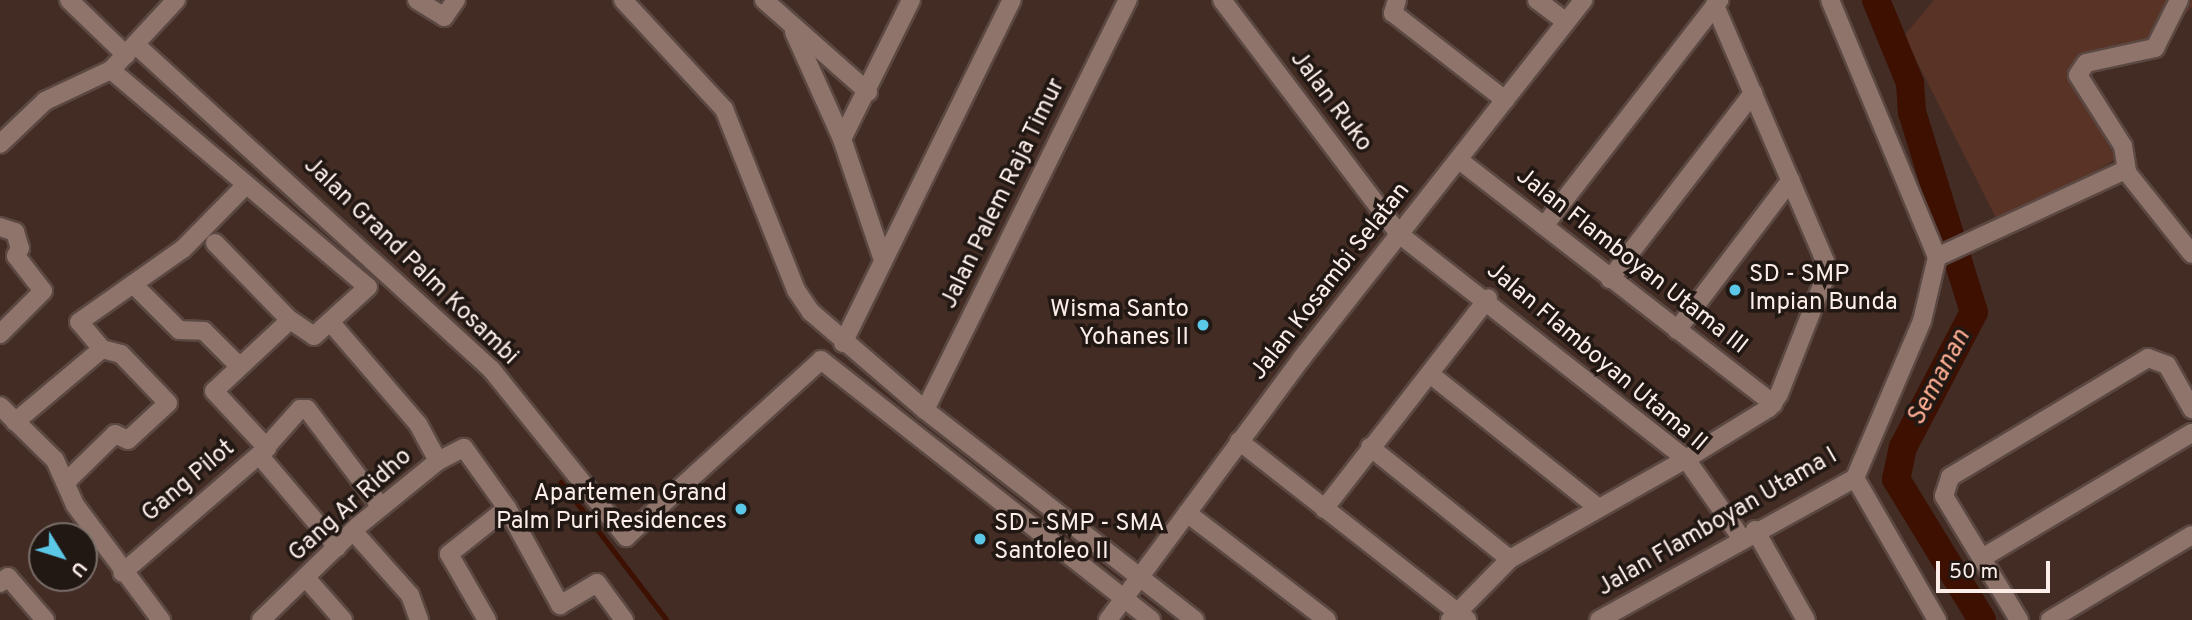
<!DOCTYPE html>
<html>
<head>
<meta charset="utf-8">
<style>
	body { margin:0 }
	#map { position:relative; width:2192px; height:620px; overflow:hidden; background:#422c24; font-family:Overpass,sans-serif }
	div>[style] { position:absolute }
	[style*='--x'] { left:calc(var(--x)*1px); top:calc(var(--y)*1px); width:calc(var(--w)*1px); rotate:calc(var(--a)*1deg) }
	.green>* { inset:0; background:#583326 }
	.stream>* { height:4.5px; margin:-2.25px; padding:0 2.25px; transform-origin:2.25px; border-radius:2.25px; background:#3d1001 }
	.river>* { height:28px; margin:-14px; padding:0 14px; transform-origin:14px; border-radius:14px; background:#3d1001 }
	.roads { filter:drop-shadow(2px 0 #5b4842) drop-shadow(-2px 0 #5b4842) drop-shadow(0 2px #5b4842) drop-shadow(0 -2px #5b4842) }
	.minor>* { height:18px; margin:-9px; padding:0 9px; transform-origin:9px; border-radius:9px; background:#8e746b }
	.dots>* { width:19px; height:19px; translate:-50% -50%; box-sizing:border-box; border:4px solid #211713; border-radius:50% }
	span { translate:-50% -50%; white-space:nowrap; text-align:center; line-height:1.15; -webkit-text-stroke:7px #211713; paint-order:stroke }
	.street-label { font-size:24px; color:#fcede8 }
	.poi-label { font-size:24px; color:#fcede8 }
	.left { translate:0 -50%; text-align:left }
	.right { translate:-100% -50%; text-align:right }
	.water-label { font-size:26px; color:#fcad92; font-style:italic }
	.north { position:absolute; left:28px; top:522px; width:70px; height:70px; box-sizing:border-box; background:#211713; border:2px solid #796d68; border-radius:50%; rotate:128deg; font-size:19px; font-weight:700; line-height:28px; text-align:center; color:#fcede8 }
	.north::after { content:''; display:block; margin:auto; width:24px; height:32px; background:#5bc8e7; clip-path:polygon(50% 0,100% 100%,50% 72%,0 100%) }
	.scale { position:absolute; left:1936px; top:561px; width:114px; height:32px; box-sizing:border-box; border:4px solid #fcede8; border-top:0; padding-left:9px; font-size:21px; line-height:24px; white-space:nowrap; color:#fcede8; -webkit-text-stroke:5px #211713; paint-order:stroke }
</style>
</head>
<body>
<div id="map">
	<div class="green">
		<i style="clip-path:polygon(1934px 0,2192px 0,2192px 7px,2147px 52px,2114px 48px,2068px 74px,2116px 159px,2000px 226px,1904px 36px)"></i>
	</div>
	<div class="stream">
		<i style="--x:561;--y:482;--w:174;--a:52.5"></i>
	</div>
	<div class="river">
		<i style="--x:1876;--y:0;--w:90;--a:67.7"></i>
		<i style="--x:1910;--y:83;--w:29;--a:86"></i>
		<i style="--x:1912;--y:112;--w:209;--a:72.8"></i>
		<i style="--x:1974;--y:312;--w:153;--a:117.7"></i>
		<i style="--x:1903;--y:447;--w:33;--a:102"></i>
		<i style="--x:1896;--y:479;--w:165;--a:58.6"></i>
	</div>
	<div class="roads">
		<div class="minor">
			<i style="--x:69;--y:0;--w:79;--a:44"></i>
			<i style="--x:417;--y:0;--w:32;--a:32"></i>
			<i style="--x:444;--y:17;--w:21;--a:-55"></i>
			<i style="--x:623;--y:0;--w:149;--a:47.2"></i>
			<i style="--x:724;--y:109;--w:195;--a:68.3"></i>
			<i style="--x:796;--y:290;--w:27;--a:56"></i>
			<i style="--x:811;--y:312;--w:150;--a:40.7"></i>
			<i style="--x:925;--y:410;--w:342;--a:37.9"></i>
			<i style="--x:764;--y:0;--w:139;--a:41.5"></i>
			<i style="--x:1222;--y:0;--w:293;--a:52.9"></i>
			<i style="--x:1399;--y:234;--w:365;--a:38.1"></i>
			<i style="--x:1686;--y:459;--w:98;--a:55"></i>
			<i style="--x:1397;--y:0;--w:14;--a:107"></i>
			<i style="--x:1393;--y:13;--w:142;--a:37.8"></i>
			<i style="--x:1537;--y:0;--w:36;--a:37"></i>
			<i style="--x:794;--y:32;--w:117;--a:65.8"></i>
			<i style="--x:842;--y:139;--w:125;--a:71.3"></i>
			<i style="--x:136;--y:45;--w:481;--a:42.4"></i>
			<i style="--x:491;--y:369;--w:216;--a:51.2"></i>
			<i style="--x:626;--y:537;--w:263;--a:-42.2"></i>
			<i style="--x:821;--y:360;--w:420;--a:38.2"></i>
			<i style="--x:111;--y:70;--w:336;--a:40.2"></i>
			<i style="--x:368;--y:287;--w:73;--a:137.8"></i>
			<i style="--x:314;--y:336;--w:29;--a:-146"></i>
			<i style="--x:290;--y:320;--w:104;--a:136.9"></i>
			<i style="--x:214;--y:391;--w:78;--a:47.1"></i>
			<i style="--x:267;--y:448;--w:191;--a:139.2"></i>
			<i style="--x:842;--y:139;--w:155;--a:-63.6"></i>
			<i style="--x:0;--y:144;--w:62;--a:-43.7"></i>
			<i style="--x:45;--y:101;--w:73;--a:-25.2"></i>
			<i style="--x:111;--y:70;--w:96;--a:-47.1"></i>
			<i style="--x:1459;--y:160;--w:398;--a:37.8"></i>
			<i style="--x:2127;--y:171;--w:25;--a:-99"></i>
			<i style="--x:2123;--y:146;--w:84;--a:-122.4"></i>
			<i style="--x:2078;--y:75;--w:14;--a:-56"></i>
			<i style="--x:2086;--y:63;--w:71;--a:-12.3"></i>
			<i style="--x:2155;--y:48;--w:54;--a:-63.4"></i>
			<i style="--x:1544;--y:226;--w:286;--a:-52.2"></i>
			<i style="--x:0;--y:227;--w:16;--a:18"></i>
			<i style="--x:15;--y:232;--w:17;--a:73"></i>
			<i style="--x:20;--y:248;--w:9;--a:117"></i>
			<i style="--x:16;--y:256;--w:44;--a:52.4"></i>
			<i style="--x:43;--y:291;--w:61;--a:135"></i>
			<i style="--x:215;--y:243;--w:107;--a:45.8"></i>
			<i style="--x:1937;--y:257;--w:207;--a:-24.8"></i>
			<i style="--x:2125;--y:170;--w:107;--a:51.4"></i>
			<i style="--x:1610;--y:279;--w:235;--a:-52.4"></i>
			<i style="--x:133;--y:284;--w:65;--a:45"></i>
			<i style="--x:179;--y:330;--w:25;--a:2"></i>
			<i style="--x:204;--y:331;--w:49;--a:45"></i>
			<i style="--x:1677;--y:330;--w:188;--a:-52.8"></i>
			<i style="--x:843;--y:343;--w:382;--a:-63.8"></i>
			<i style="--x:1430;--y:374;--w:213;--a:38.5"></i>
			<i style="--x:0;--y:406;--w:77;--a:44.5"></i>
			<i style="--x:55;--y:460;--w:49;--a:66"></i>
			<i style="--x:75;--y:505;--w:144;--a:53.2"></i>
			<i style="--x:925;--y:410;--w:458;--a:-63.7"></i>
			<i style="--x:15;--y:422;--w:114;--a:-40"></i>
			<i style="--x:102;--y:349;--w:35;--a:-130"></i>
			<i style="--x:79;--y:322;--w:127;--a:-35.1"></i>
			<i style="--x:183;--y:249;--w:88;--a:-45.5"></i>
			<i style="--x:1239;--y:441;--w:290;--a:38.1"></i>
			<i style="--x:268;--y:445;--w:48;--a:-48.4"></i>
			<i style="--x:300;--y:409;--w:7;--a:0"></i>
			<i style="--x:307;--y:409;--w:123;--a:52.9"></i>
			<i style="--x:1370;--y:447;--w:179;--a:38.7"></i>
			<i style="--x:259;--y:455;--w:121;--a:49.7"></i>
			<i style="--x:438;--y:461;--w:29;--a:-27"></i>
			<i style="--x:464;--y:448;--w:74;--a:54.4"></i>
			<i style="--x:507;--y:508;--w:74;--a:141.6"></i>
			<i style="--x:449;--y:554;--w:76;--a:60.1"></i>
			<i style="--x:1855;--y:478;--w:164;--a:60"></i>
			<i style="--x:67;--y:481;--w:67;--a:-44.4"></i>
			<i style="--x:115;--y:434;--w:14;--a:25"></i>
			<i style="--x:128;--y:440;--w:54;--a:-42.8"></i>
			<i style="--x:168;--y:403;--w:68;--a:-133.8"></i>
			<i style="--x:121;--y:354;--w:20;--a:-165"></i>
			<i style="--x:507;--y:508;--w:111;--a:61.3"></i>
			<i style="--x:560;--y:605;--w:43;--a:-30.7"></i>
			<i style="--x:597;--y:583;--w:46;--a:53.9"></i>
			<i style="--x:1324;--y:509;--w:267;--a:-52.1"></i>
			<i style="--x:1187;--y:513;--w:176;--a:37.4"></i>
			<i style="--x:1755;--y:530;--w:103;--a:60.5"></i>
			<i style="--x:353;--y:531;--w:86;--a:48.3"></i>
			<i style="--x:410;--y:595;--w:27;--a:70"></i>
			<i style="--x:1982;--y:558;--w:244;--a:-30.8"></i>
			<i style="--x:306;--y:578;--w:56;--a:48.6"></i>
			<i style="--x:0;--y:583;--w:10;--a:-37"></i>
			<i style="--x:8;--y:577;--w:57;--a:49.3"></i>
			<i style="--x:261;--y:620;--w:135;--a:-44.1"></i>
			<i style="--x:358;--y:526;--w:103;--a:-39.1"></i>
			<i style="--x:438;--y:461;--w:42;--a:-118.4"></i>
			<i style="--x:418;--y:424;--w:132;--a:-130.7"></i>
			<i style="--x:1108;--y:620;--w:325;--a:-53.5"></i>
			<i style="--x:1301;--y:359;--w:457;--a:-51.8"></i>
			<i style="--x:1450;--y:620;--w:86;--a:-45.5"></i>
			<i style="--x:1510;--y:559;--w:202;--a:-29.6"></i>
			<i style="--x:1686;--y:459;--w:97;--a:-31.6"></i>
			<i style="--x:1769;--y:408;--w:17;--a:-54"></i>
			<i style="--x:1779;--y:394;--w:125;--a:-68.4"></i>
			<i style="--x:1825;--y:278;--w:17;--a:-90"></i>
			<i style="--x:1825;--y:261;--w:279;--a:-113.3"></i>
			<i style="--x:1599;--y:620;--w:293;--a:-29"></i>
			<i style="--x:1855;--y:478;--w:171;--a:-66.9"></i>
			<i style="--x:1922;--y:321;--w:66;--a:-76.8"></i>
			<i style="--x:1937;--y:257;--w:278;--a:-112.6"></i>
			<i style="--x:2019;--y:620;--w:145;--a:-121.2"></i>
			<i style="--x:1944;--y:496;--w:20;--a:-72"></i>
			<i style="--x:1950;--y:477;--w:231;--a:-31"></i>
			<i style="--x:2148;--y:358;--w:20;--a:20"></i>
			<i style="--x:2167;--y:365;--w:51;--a:60.4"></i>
			<i style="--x:2050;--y:620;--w:165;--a:-30.9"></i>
		</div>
	</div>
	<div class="dots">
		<i style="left:1735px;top:290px;background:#5bc8e7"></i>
		<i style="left:1203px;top:325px;background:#5bc8e7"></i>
		<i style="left:741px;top:509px;background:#5bc8e7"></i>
		<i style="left:980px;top:539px;background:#5bc8e7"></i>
	</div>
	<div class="street-label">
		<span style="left:1330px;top:102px;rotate:53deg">Jalan Ruko</span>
		<span style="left:1004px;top:194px;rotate:-64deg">Jalan Palem Raja Timur</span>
		<span style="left:410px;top:262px;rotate:44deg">Jalan Grand Palm Kosambi</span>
		<span style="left:1631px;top:262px;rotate:38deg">Jalan Flamboyan Utama III</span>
		<span style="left:1331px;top:282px;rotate:-52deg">Jalan Kosambi Selatan</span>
		<span style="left:1596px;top:358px;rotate:40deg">Jalan Flamboyan Utama II</span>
		<span style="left:189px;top:482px;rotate:-40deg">Gang Pilot</span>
		<span style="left:351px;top:506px;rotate:-42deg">Gang Ar Ridho</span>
		<span style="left:1718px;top:523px;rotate:-30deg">Jalan Flamboyan Utama I</span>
	</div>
	<div class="poi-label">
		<span class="left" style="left:1749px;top:290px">SD - SMP<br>Impian Bunda</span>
		<span class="right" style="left:1189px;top:325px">Wisma Santo<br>Yohanes II</span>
		<span class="right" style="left:727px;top:509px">Apartemen Grand<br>Palm Puri Residences</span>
		<span class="left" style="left:994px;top:539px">SD - SMP - SMA<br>Santoleo II</span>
	</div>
	<div class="water-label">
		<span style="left:1940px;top:378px;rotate:-62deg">Semanan</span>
	</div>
	<div class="north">U</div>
	<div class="scale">50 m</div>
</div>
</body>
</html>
